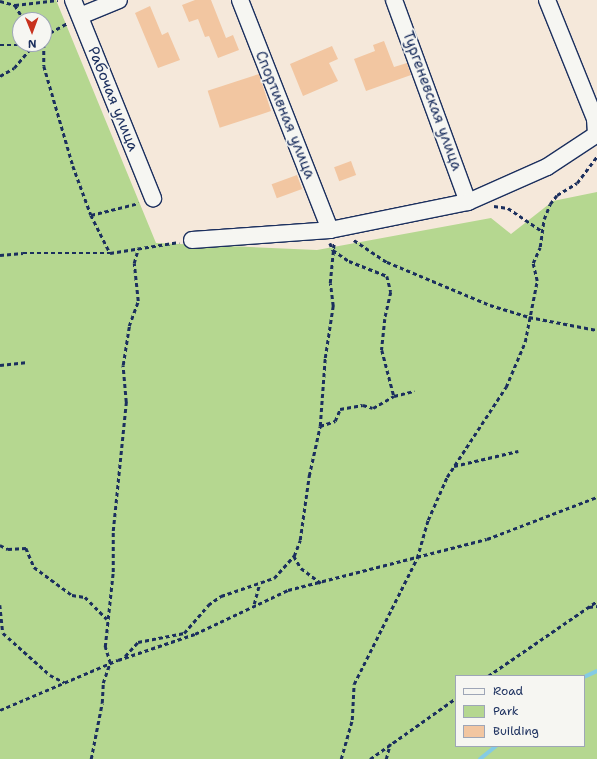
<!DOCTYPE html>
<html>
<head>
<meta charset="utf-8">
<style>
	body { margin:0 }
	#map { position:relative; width:597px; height:759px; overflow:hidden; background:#f5e8da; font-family:"Shantell Sans",sans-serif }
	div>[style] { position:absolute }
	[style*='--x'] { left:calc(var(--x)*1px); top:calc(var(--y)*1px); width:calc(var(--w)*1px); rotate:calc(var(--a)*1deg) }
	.green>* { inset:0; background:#b5d790 }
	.stream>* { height:4px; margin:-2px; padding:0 2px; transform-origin:2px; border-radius:2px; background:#84cbe5 }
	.building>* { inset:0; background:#f2c6a1; transform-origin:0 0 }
	.path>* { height:2.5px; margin-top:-1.25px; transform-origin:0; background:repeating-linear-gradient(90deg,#1b2f5e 0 4px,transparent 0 7px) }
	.roads { filter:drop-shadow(1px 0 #1b2f5e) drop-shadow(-1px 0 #1b2f5e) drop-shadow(0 1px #1b2f5e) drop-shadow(0 -1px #1b2f5e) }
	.minor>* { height:16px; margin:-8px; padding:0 8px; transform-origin:8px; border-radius:8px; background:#f6f6f2 }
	span { translate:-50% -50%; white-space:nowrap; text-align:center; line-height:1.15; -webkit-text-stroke:3.5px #f6f6f2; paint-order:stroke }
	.street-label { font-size:15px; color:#1b2f5e }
	.legend { position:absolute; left:455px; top:675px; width:130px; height:72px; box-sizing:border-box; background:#f6f6f2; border:1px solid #9ea6b7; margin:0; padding:5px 7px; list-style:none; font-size:12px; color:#1b2f5e }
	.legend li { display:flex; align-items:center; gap:8px; height:20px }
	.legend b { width:20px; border:1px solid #9ea6b7 }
	.north { position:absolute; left:12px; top:12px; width:40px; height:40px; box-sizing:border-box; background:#f6f6f2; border:1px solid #9ea6b7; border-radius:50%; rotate:179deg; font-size:11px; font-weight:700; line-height:16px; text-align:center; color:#1b2f5e }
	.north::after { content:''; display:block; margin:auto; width:14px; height:18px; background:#c8321e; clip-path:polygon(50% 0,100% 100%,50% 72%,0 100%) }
</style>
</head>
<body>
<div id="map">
	<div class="green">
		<i style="clip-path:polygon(evenodd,0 0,56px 0,156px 243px,317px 250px,491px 218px,511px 234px,553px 201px,597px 192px,597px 759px,0 759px,0 0,20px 20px,44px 20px,44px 44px,20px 44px,20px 20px,0 0,456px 676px,584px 676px,584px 746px,456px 746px,456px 676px)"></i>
	</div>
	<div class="stream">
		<i style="--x:584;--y:677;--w:14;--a:-25"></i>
		<i style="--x:480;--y:759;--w:21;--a:-39"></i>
	</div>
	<div class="building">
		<i style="clip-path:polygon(195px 0,211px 0,226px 38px,233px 35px,239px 50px,218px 58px,209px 36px,205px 37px,198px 19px,189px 22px,182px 5px)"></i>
		<i style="clip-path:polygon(150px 6px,162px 35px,168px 32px,180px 60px,158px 68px,135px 13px)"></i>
		<i style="clip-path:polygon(384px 41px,394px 67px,407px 63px,411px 75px,366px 91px,354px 59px,375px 51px,373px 45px)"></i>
		<i style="clip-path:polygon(332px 46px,338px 59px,329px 63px,338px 81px,303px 96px,290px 64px)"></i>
		<i style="left:259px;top:74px;width:39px;height:54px;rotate:72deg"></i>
		<i style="left:351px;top:161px;width:15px;height:18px;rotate:70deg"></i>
		<i style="left:297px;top:175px;width:15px;height:27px;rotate:70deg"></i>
	</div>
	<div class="path">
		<i style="--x:0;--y:1;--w:16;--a:15"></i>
		<i style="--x:15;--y:5;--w:43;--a:-6.6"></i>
		<i style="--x:15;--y:5;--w:17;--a:59"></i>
		<i style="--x:44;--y:36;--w:26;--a:-29"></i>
		<i style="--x:44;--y:44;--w:22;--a:90"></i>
		<i style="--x:44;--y:66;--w:104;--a:73.8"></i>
		<i style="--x:73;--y:166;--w:52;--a:69.8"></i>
		<i style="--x:91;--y:215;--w:42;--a:63.4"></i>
		<i style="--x:110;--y:253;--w:70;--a:-9.1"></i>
		<i style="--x:0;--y:45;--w:31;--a:0"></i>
		<i style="--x:0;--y:76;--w:16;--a:-30"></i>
		<i style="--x:14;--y:68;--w:31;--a:-50"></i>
		<i style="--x:494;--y:206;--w:14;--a:8"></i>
		<i style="--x:508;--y:208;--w:41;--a:34.1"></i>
		<i style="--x:91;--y:215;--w:49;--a:-14"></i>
		<i style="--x:354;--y:240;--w:40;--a:34"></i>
		<i style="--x:387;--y:262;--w:112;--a:22.7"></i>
		<i style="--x:490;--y:305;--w:41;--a:17.1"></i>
		<i style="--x:529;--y:317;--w:69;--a:10.8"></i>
		<i style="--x:330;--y:243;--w:8;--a:67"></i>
		<i style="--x:333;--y:250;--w:19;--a:35"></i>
		<i style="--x:349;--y:261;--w:41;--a:21.5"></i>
		<i style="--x:387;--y:276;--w:16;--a:76"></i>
		<i style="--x:391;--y:292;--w:28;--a:103"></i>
		<i style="--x:385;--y:319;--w:31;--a:96"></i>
		<i style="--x:382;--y:350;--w:48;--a:75.4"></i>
		<i style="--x:0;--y:255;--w:23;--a:-5"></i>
		<i style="--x:23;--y:253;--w:87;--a:0"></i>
		<i style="--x:0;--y:365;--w:28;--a:-6"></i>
		<i style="--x:320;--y:426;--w:16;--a:-18"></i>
		<i style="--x:335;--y:421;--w:13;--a:-67"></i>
		<i style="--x:340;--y:409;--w:23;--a:-10"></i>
		<i style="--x:363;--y:405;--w:10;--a:17"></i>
		<i style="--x:373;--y:408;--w:24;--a:-30"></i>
		<i style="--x:394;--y:396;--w:21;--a:-14"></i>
		<i style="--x:454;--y:466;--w:66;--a:-13.2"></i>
		<i style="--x:0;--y:545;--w:9;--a:27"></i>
		<i style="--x:8;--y:549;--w:18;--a:-3"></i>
		<i style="--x:26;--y:548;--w:21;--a:67"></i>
		<i style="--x:34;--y:567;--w:47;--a:36.4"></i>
		<i style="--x:72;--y:595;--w:13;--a:9"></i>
		<i style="--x:85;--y:597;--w:31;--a:45"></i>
		<i style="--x:294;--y:556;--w:14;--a:60"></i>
		<i style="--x:301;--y:568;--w:25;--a:37"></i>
		<i style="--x:254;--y:604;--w:20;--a:-75"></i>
		<i style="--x:0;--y:605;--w:28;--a:84"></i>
		<i style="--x:3;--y:633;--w:63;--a:41.8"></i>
		<i style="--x:50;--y:675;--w:16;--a:27"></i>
		<i style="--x:589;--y:607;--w:8;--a:-7"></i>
		<i style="--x:125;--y:656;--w:19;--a:-47"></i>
		<i style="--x:138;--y:642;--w:47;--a:-11.1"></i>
		<i style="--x:184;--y:633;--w:37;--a:-49"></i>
		<i style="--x:208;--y:605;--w:16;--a:-35"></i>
		<i style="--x:221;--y:596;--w:56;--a:-18.8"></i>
		<i style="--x:274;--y:578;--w:30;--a:-48"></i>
		<i style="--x:294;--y:556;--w:17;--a:-69"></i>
		<i style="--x:300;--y:540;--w:65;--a:-82"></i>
		<i style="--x:309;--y:476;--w:51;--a:-77.6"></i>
		<i style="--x:320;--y:426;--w:68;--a:-85.8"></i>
		<i style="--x:325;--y:358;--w:53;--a:-81.3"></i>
		<i style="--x:333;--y:306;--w:23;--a:-97"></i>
		<i style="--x:330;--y:283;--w:41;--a:-84.4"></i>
		<i style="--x:488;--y:676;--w:132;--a:-34.5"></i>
		<i style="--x:0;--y:710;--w:128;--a:-23"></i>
		<i style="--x:118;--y:660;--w:81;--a:-18.7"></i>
		<i style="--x:195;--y:634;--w:103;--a:-25.3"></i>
		<i style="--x:288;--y:590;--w:205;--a:-14.4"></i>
		<i style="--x:487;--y:539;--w:118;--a:-20.9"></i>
		<i style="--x:91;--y:759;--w:57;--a:-78.9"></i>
		<i style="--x:102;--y:703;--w:20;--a:-87"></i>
		<i style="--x:103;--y:683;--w:21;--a:-71"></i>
		<i style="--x:110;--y:663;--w:17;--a:-107"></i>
		<i style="--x:105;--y:647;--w:75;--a:-83.9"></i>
		<i style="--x:113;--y:572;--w:41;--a:-90"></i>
		<i style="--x:113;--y:531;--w:130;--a:-84.2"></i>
		<i style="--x:126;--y:402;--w:37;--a:-95"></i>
		<i style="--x:123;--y:365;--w:39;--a:-81"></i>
		<i style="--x:129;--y:326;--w:27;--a:-70"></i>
		<i style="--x:138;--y:301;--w:38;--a:-96"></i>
		<i style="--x:134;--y:263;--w:15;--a:-74"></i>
		<i style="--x:341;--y:759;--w:41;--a:-74.2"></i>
		<i style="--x:352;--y:720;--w:36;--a:-87"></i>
		<i style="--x:354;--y:684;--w:141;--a:-63.4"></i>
		<i style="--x:417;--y:558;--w:40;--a:-74"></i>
		<i style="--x:428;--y:520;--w:47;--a:-66.2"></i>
		<i style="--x:447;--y:477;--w:108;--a:-56.8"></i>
		<i style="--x:506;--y:387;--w:49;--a:-67.1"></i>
		<i style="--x:525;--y:342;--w:62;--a:-78.9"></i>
		<i style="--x:537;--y:281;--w:18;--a:-103"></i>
		<i style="--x:533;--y:263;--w:17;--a:-66"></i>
		<i style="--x:540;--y:247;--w:28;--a:-82"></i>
		<i style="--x:544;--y:219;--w:16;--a:-68"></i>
		<i style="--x:550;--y:204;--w:11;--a:-52"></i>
		<i style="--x:557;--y:195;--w:23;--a:-31"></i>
		<i style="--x:577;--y:183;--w:34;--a:-53"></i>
		<i style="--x:370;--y:759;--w:105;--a:-35.3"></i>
		<i style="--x:386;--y:759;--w:16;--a:-75"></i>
	</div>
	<div class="roads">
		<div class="minor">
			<i style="--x:73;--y:0;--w:214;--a:68"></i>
			<i style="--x:240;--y:0;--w:247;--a:68.6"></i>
			<i style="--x:394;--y:0;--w:215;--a:69.9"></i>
			<i style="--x:547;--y:0;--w:128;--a:68"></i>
			<i style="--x:595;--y:119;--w:15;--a:86"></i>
			<i style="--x:80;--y:16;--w:42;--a:-22.3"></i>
			<i style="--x:192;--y:240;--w:138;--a:-4.1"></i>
			<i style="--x:330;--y:230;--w:141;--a:-11.5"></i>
			<i style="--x:468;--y:202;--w:86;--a:-23.9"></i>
			<i style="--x:547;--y:167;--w:60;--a:-33.4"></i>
		</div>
	</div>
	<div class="street-label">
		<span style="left:113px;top:99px;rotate:68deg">Рабочая улица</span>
		<span style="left:432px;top:101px;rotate:70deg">Тургеневская улица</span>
		<span style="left:285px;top:115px;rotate:68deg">Спортивная улица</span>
	</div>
	<ul class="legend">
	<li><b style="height:5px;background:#f6f6f2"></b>Road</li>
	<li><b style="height:11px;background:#b5d790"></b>Park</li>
	<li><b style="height:11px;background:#f2c6a1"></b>Building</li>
	</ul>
	<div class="north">N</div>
</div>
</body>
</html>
